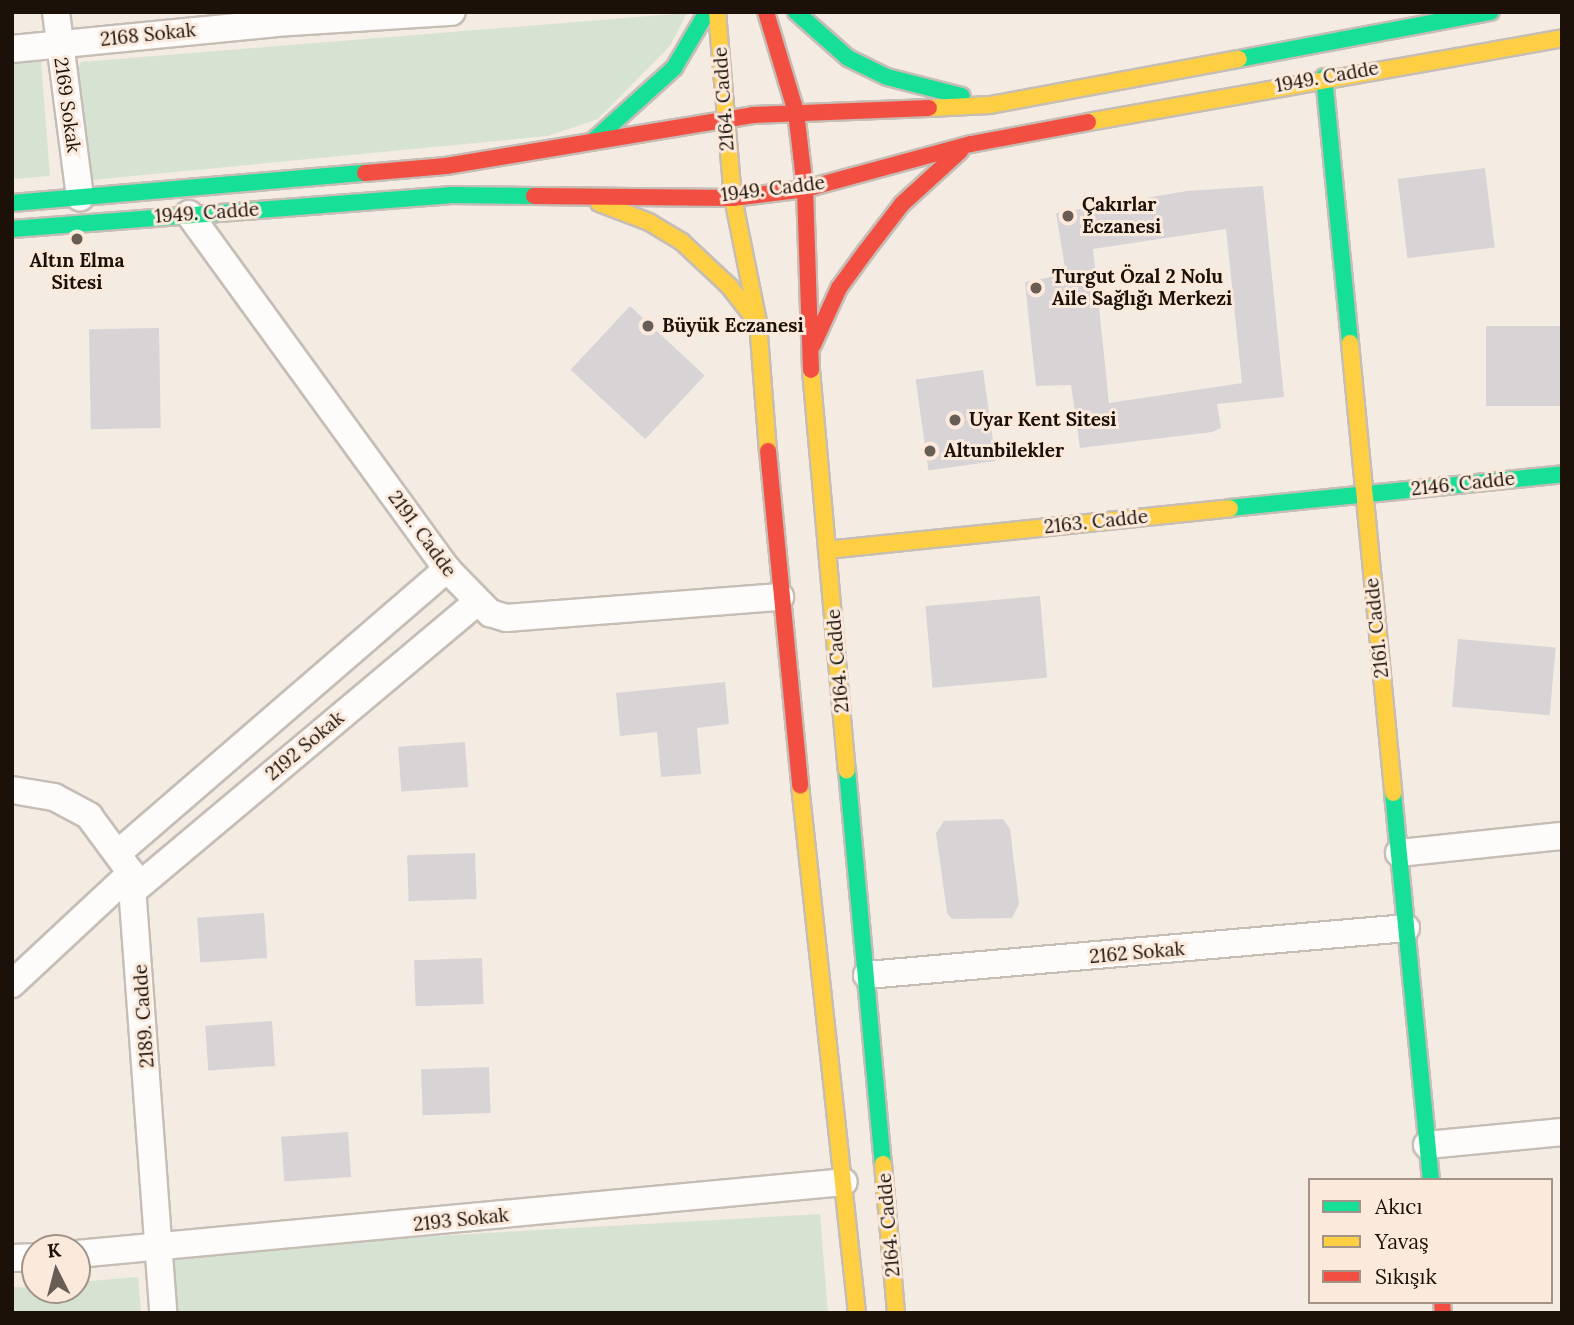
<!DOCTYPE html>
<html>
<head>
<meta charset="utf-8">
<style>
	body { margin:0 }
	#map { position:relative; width:1574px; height:1325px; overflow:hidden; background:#f4ebe3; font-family:Lora,serif }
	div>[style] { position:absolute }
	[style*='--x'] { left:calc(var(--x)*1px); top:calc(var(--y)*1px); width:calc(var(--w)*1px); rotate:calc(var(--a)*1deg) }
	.green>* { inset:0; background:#d7e3d2 }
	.building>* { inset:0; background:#d8d4d6; transform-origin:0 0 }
	.roads { filter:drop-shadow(2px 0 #c6bdb5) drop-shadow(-2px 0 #c6bdb5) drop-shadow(0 2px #c6bdb5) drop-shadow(0 -2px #c6bdb5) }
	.street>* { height:26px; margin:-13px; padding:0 13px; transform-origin:13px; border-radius:13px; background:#fdfcfb }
	.fast>* { height:16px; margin:-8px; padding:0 8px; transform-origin:8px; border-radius:8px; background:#16e098 }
	.slow>* { height:16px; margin:-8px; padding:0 8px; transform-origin:8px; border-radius:8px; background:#ffcf43 }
	.jam>* { height:16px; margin:-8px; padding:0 8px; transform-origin:8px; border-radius:8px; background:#f24e42 }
	.dots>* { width:19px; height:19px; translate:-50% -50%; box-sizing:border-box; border:4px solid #fbeadc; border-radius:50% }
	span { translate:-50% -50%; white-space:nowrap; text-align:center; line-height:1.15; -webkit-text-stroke:6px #fbeadc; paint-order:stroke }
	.street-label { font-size:19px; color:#1b1109 }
	.poi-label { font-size:19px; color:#1b1109; font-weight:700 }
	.left { translate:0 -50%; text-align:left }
	.frame { position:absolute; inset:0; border:14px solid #1b1109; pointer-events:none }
	.legend { position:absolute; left:1308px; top:1178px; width:245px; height:126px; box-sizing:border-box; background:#fbeadc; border:2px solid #a19388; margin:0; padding:9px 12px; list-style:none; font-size:21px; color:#1b1109 }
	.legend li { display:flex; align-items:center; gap:14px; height:35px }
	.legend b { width:35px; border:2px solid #a19388 }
	.north { position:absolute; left:21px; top:1234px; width:70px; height:70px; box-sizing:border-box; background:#fbeadc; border:2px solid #a19388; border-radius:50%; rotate:354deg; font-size:19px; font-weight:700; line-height:28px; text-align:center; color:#1b1109 }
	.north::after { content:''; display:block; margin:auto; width:24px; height:32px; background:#675d55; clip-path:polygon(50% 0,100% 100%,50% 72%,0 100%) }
</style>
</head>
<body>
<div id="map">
	<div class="green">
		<i style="clip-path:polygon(687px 13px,670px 46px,598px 119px,548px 136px,81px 181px,70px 82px,81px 62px)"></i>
		<i style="clip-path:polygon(41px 61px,50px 176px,12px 179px,12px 63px)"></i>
		<i style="clip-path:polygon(820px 1214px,828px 1313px,175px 1313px,172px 1259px,189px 1250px)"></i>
		<i style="clip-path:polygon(138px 1277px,141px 1313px,12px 1313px,12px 1287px,77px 1290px,77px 1282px)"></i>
	</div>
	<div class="building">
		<i style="left:1485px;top:168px;width:80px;height:88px;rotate:83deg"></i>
		<i style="clip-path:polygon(evenodd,1263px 186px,1284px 397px,1217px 404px,1221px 428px,1212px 432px,1080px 448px,1071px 385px,1036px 386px,1029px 322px,1025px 282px,1066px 274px,1056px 213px,1187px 191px,1263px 186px,1226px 229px,1242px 383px,1109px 403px,1093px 249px,1226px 229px)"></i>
		<i style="left:630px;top:306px;width:102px;height:87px;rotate:43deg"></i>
		<i style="left:1562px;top:326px;width:80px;height:76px;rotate:90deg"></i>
		<i style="left:159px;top:328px;width:100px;height:70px;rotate:89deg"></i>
		<i style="left:983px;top:370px;width:92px;height:68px;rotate:82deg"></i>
		<i style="left:1040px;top:596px;width:82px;height:115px;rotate:85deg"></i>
		<i style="left:1458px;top:639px;width:98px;height:68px;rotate:5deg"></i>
		<i style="clip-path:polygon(725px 682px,729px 724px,697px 728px,701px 774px,661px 777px,657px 732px,620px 736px,616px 693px)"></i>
		<i style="left:465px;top:742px;width:45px;height:67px;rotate:86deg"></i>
		<i style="clip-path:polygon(1003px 819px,1010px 829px,1019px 904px,1012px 918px,952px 919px,947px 913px,936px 833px,944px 821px)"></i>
		<i style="left:475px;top:853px;width:46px;height:68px;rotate:88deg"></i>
		<i style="left:264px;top:913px;width:45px;height:67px;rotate:86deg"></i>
		<i style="left:482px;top:958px;width:46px;height:68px;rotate:88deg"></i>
		<i style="left:272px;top:1021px;width:45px;height:67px;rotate:86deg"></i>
		<i style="left:489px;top:1067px;width:46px;height:68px;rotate:88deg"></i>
		<i style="left:348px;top:1132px;width:45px;height:67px;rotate:86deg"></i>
	</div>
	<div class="roads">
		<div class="street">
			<i style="--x:56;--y:12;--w:187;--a:82.6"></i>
			<i style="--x:12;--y:49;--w:264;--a:-5.6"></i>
			<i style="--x:275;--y:23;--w:177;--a:-3.6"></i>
			<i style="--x:189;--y:214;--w:439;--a:54"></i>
			<i style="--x:447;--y:569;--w:62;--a:45.7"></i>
			<i style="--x:490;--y:613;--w:17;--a:17"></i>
			<i style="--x:506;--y:618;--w:275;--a:-4.4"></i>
			<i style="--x:12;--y:790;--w:43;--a:9.5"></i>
			<i style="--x:54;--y:797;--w:40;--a:28"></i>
			<i style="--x:89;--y:816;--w:71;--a:53.6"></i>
			<i style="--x:131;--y:873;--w:441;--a:85.8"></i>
			<i style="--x:118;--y:853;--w:435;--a:-40.8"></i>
			<i style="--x:1399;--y:853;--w:164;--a:-6"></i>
			<i style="--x:134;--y:890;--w:446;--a:-40"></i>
			<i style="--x:867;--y:975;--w:541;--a:-4.98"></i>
			<i style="--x:12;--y:984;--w:163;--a:-43"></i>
			<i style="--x:1427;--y:1145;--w:136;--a:-5.5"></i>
			<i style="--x:77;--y:1254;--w:770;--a:-5.36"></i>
			<i style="--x:12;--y:1258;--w:23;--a:-2"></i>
		</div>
		<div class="fast">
			<i style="--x:796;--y:12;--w:69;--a:41.5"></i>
			<i style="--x:848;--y:58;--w:43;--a:26"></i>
			<i style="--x:887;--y:77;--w:77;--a:14.2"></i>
			<i style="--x:1239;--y:59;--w:256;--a:-10.6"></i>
			<i style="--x:1324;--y:77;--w:267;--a:84.4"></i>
			<i style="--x:593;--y:141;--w:109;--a:-42"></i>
			<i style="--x:674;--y:68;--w:65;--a:-59.5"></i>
			<i style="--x:12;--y:203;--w:354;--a:-4.9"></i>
			<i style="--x:12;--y:229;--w:439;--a:-4.4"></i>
			<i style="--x:450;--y:195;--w:84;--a:0.7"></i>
			<i style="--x:1230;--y:508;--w:334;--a:-5.8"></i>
			<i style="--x:847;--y:770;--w:396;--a:84.8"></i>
			<i style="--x:1393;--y:793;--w:389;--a:84.4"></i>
		</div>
		<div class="slow">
			<i style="--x:717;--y:12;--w:187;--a:85.1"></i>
			<i style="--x:733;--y:198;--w:126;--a:78.6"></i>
			<i style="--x:758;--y:322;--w:129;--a:85.6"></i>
			<i style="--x:929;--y:108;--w:61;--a:-2.8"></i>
			<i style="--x:990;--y:105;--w:253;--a:-10.5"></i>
			<i style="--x:1088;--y:122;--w:481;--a:-10"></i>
			<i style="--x:599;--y:203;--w:53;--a:20.8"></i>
			<i style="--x:649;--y:222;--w:39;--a:31"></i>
			<i style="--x:682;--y:242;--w:64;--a:43.1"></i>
			<i style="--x:729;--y:286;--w:41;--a:52"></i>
			<i style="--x:1350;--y:343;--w:452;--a:84.5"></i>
			<i style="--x:811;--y:370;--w:402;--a:84.9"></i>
			<i style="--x:827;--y:550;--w:405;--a:-5.9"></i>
			<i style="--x:800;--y:785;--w:531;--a:83.84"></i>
			<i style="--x:883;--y:1164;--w:150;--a:85"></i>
		</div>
		<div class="jam">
			<i style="--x:766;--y:12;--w:104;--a:73.3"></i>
			<i style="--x:796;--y:112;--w:78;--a:83.3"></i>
			<i style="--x:805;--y:189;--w:181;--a:88.1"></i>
			<i style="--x:365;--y:173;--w:81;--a:-4.9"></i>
			<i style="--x:446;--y:166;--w:311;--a:-9.4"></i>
			<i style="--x:753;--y:115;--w:176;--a:-2.3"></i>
			<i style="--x:534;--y:196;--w:199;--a:0.6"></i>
			<i style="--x:733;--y:198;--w:73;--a:-7.1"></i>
			<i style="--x:805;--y:189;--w:172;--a:-15.2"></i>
			<i style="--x:971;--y:144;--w:119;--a:-10.6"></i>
			<i style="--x:813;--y:345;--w:63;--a:-65.5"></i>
			<i style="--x:839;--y:288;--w:46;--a:-53.9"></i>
			<i style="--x:866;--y:251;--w:59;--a:-52.5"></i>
			<i style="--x:902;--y:204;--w:79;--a:-42.4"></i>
			<i style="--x:768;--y:451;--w:336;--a:84.5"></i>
			<i style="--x:1442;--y:1302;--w:11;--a:85"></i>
		</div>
	</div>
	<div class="dots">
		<i style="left:1068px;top:216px;background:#675d55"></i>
		<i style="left:77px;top:239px;background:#675d55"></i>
		<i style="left:1036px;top:288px;background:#675d55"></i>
		<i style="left:648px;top:326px;background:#675d55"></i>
		<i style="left:955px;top:420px;background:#675d55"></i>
		<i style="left:930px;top:451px;background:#675d55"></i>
	</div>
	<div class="street-label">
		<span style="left:148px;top:35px;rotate:-6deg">2168 Sokak</span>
		<span style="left:1327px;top:77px;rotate:-10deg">1949. Cadde</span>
		<span style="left:724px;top:99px;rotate:-94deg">2164. Cadde</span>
		<span style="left:67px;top:105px;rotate:82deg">2169 Sokak</span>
		<span style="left:773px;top:189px;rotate:-7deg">1949. Cadde</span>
		<span style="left:207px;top:213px;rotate:-4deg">1949. Cadde</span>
		<span style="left:1463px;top:484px;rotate:-6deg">2146. Cadde</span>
		<span style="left:1096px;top:522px;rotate:-6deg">2163. Cadde</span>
		<span style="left:422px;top:534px;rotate:54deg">2191. Cadde</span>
		<span style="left:1377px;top:628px;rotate:-96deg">2161. Cadde</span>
		<span style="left:838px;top:661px;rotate:-95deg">2164. Cadde</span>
		<span style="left:305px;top:746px;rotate:-40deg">2192 Sokak</span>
		<span style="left:1137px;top:953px;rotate:-5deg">2162 Sokak</span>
		<span style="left:144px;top:1016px;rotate:-94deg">2189. Cadde</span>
		<span style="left:461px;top:1220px;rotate:-6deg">2193 Sokak</span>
		<span style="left:889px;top:1225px;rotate:-95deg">2164. Cadde</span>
	</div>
	<div class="poi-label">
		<span class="left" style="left:1082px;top:216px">Çakırlar<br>Eczanesi</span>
		<span style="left:77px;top:272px">Altın Elma<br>Sitesi</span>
		<span class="left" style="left:1052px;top:288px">Turgut Özal 2 Nolu<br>Aile Sağlığı Merkezi</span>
		<span class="left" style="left:662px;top:326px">Büyük Eczanesi</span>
		<span class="left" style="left:969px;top:420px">Uyar Kent Sitesi</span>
		<span class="left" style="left:944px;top:451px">Altunbilekler</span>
	</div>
	<div class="frame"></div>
	<ul class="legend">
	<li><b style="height:9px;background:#16e098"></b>Akıcı</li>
	<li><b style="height:9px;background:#ffcf43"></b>Yavaş</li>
	<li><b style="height:9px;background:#f24e42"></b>Sıkışık</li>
	</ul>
	<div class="north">K</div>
</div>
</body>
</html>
